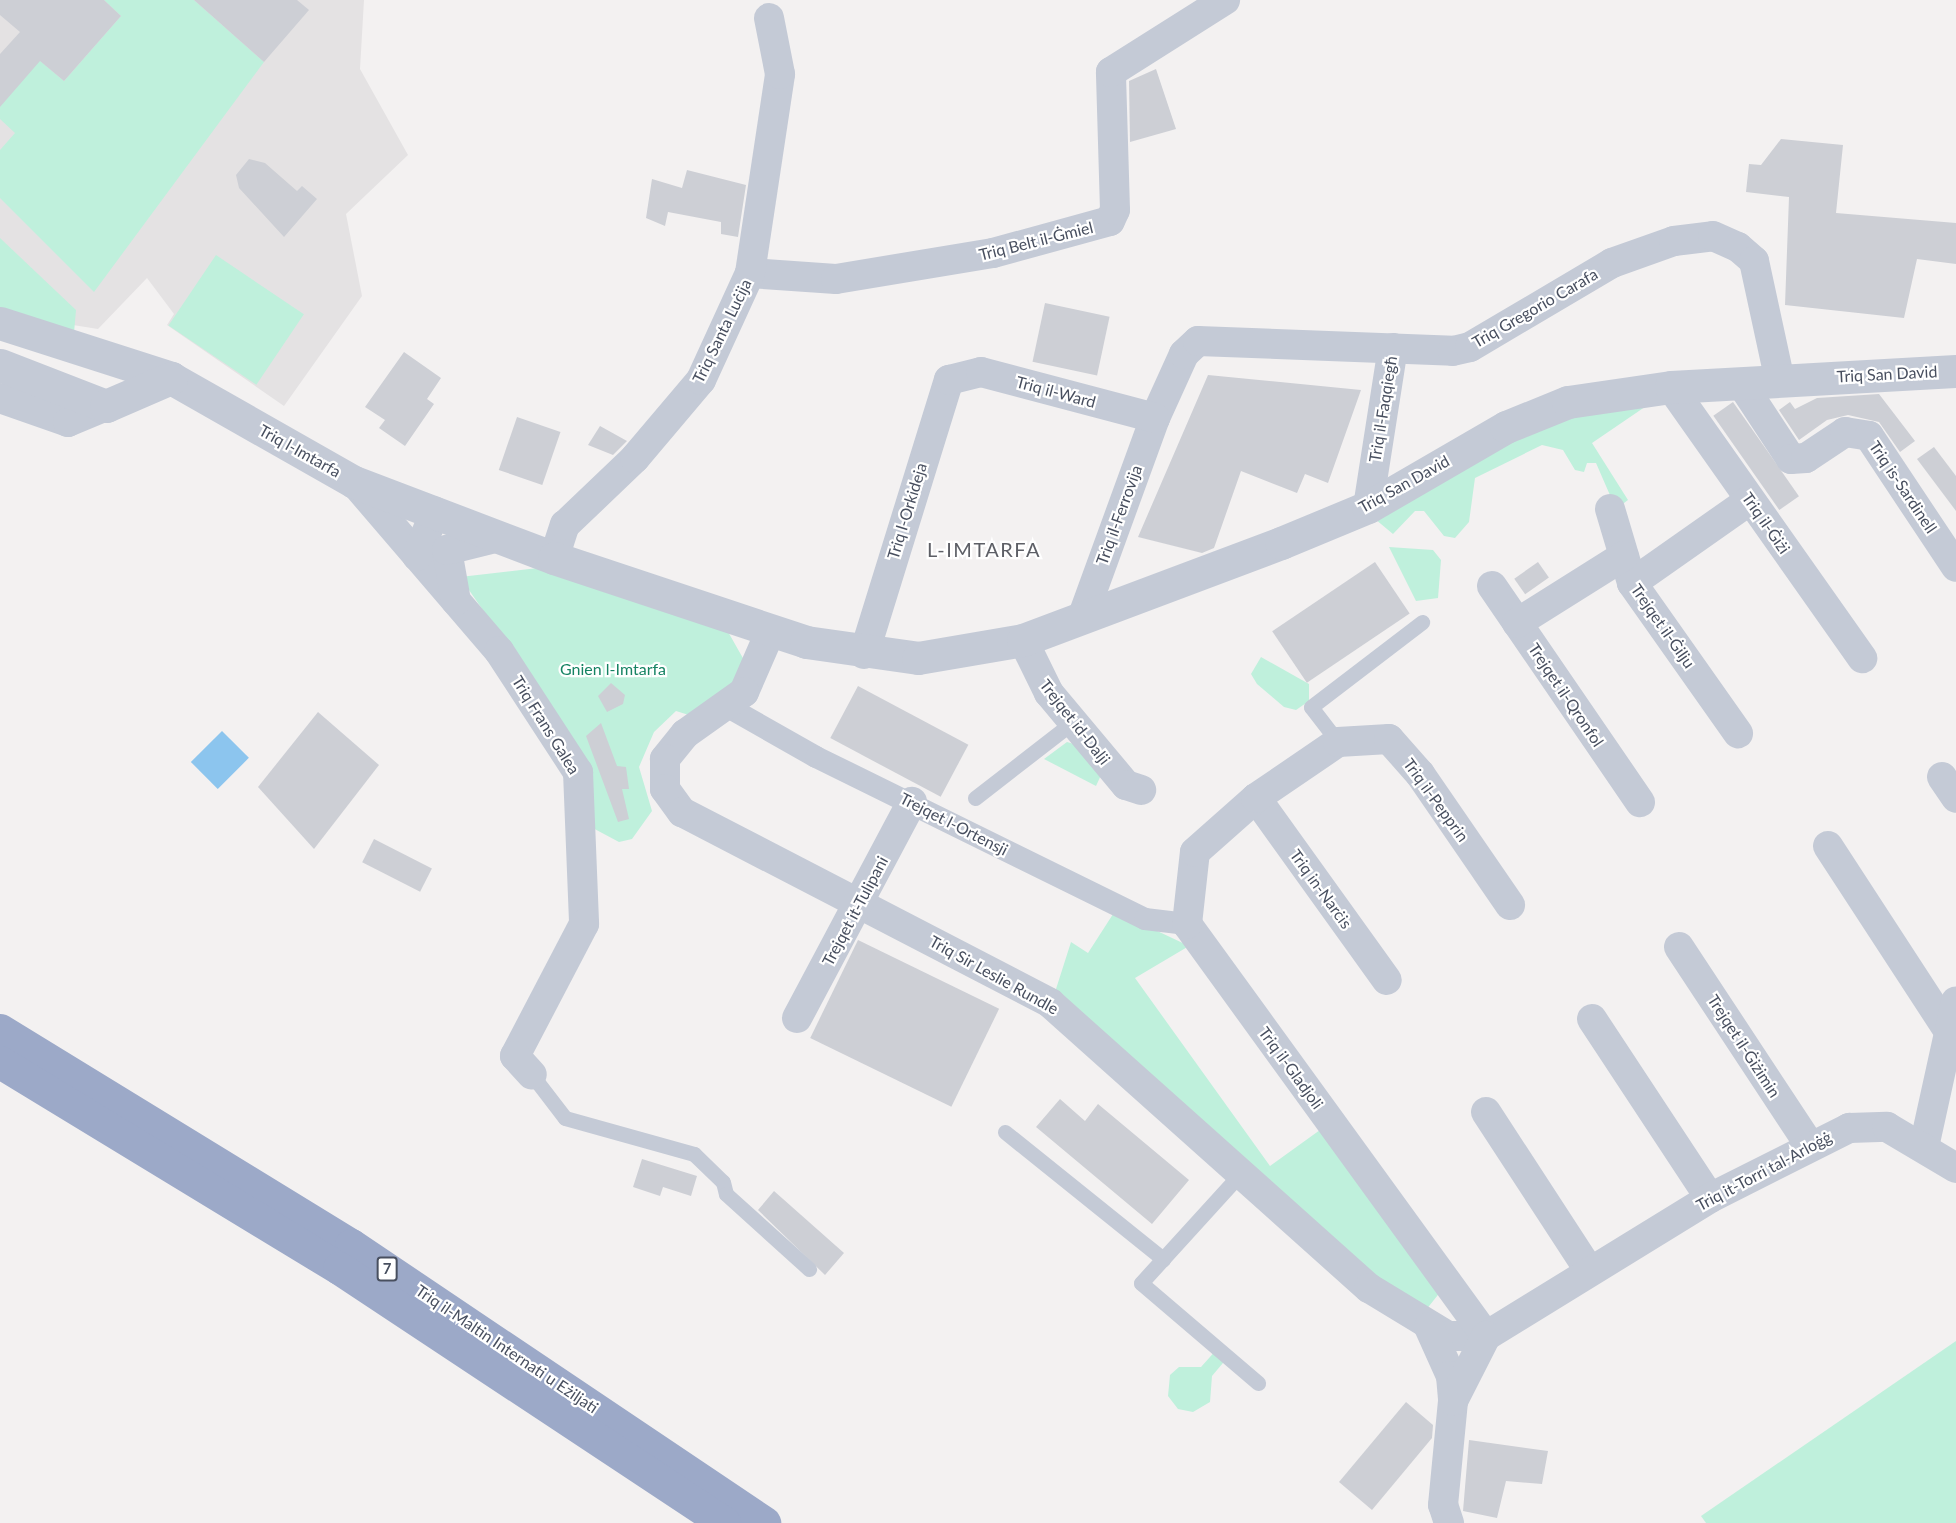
<!DOCTYPE html>
<html>
<head>
<meta charset="utf-8">
<style>
	body { margin:0 }
	#map { position:relative; width:1956px; height:1523px; overflow:hidden; background:#f3f1f1; font-family:Lato,sans-serif }
	div>[style] { position:absolute }
	[style*='--x'] { left:calc(var(--x)*1px); top:calc(var(--y)*1px); width:calc(var(--w)*1px); rotate:calc(var(--a)*1deg) }
	.education>* { inset:0; background:#e4e2e3 }
	.green>* { inset:0; background:#bff0dc; transform-origin:0 0 }
	.water>* { inset:0; background:#8cc5ee; transform-origin:0 0 }
	.building>* { inset:0; background:#cdcfd5; transform-origin:0 0 }
	.service>* { height:15px; margin:-7.5px; padding:0 7.5px; transform-origin:7.5px; border-radius:7.5px; background:#c4cad6 }
	.pedestrian>* { height:22px; margin:-11px; padding:0 11px; transform-origin:11px; border-radius:11px; background:#c4cad6 }
	.minor>* { height:30px; margin:-15px; padding:0 15px; transform-origin:15px; border-radius:15px; background:#c4cad6 }
	.tertiary>* { height:33px; margin:-16.5px; padding:0 16.5px; transform-origin:16.5px; border-radius:16.5px; background:#c4cad6 }
	.trunk>* { height:33px; margin:-16.5px; padding:0 16.5px; transform-origin:16.5px; border-radius:16.5px; background:#9ca9c8 }
	span { translate:-50% -50%; white-space:nowrap; text-align:center; line-height:1.15; -webkit-text-stroke:4.5px #fff; paint-order:stroke }
	.shield-label span { padding:2px 4px; background:#fff; border:2px solid; border-radius:4px; -webkit-text-stroke-width:0 }
	.shield-label { font-size:15px; color:#484f5f; font-weight:700 }
	.street-label { font-size:16px; color:#484f5f }
	.park-label { font-size:16px; color:#168363 }
	.quarter-label { font-size:20px; color:#5d5f66; letter-spacing:1.5px }
</style>
</head>
<body>
<div id="map">
	<div class="education">
		<i style="clip-path:polygon(0 0,364px 0,360px 69px,408px 155px,346px 214px,362px 296px,284px 406px,167px 325px,174px 314px,147px 278px,98px 329px,73px 325px,74px 333px,0 310px)"></i>
	</div>
	<div class="green">
		<i style="clip-path:polygon(104px 0,194px 0,264px 62px,94px 292px,0 198px,0 150px,15px 133px,0 119px,0 107px,26px 49px,64px 81px,121px 16px)"></i>
		<i style="clip-path:polygon(0 238px,76px 310px,74px 333px,0 310px)"></i>
		<i style="left:216px;top:255px;width:106px;height:85px;rotate:34deg"></i>
		<i style="clip-path:polygon(1658px 398px,1592px 443px,1628px 500px,1616px 509px,1596px 463px,1587px 463px,1584px 472px,1575px 470px,1563px 450px,1542px 445px,1475px 478px,1469px 522px,1455px 538px,1444px 536px,1424px 511px,1415px 511px,1393px 534px,1375px 519px,1535px 425px)"></i>
		<i style="clip-path:polygon(1389px 547px,1433px 550px,1441px 560px,1438px 598px,1416px 601px)"></i>
		<i style="clip-path:polygon(538px 568px,727px 630px,744px 660px,727px 696px,692px 716px,676px 711px,654px 732px,639px 767px,652px 811px,632px 839px,619px 842px,589px 826px,591px 766px,460px 577px)"></i>
		<i style="clip-path:polygon(1261px 657px,1309px 684px,1309px 701px,1296px 710px,1284px 707px,1257px 684px,1251px 674px)"></i>
		<i style="clip-path:polygon(1067px 742px,1081px 746px,1102px 773px,1096px 786px,1044px 759px)"></i>
		<i style="clip-path:polygon(1115px 911px,1189px 946px,1135px 978px,1270px 1166px,1320px 1130px,1441px 1291px,1422px 1315px,1362px 1267px,1056px 989px,1071px 942px,1088px 953px)"></i>
		<i style="clip-path:polygon(1956px 1341px,1956px 1523px,1706px 1523px,1701px 1516px)"></i>
		<i style="clip-path:polygon(1218px 1348px,1228px 1357px,1212px 1376px,1210px 1402px,1193px 1412px,1178px 1409px,1168px 1396px,1170px 1375px,1179px 1367px,1201px 1367px)"></i>
	</div>
	<div class="water">
		<i style="left:222px;top:731px;width:38px;height:44px;rotate:45deg"></i>
	</div>
	<div class="building">
		<i style="clip-path:polygon(0 0,104px 0,121px 16px,64px 81px,40px 61px,0 107px,0 54px,20px 32px,0 15px)"></i>
		<i style="clip-path:polygon(194px 0,297px 0,309px 10px,264px 62px)"></i>
		<i style="clip-path:polygon(1156px 69px,1176px 129px,1130px 142px,1129px 81px)"></i>
		<i style="clip-path:polygon(1781px 139px,1843px 145px,1836px 213px,1956px 223px,1956px 264px,1917px 259px,1904px 318px,1785px 305px,1789px 197px,1746px 192px,1749px 164px,1761px 165px)"></i>
		<i style="clip-path:polygon(249px 159px,265px 163px,297px 191px,302px 186px,317px 199px,284px 237px,239px 188px,236px 175px)"></i>
		<i style="clip-path:polygon(687px 170px,746px 185px,738px 237px,721px 234px,721px 222px,668px 212px,665px 226px,646px 218px,652px 179px,682px 188px)"></i>
		<i style="left:1045px;top:303px;width:66px;height:60px;rotate:12deg"></i>
		<i style="clip-path:polygon(404px 352px,441px 378px,427px 399px,434px 404px,405px 446px,379px 428px,385px 420px,365px 407px)"></i>
		<i style="clip-path:polygon(1208px 375px,1361px 390px,1328px 483px,1305px 474px,1297px 493px,1241px 471px,1214px 548px,1202px 553px,1138px 537px)"></i>
		<i style="clip-path:polygon(1879px 394px,1915px 441px,1900px 452px,1879px 422px,1848px 415px,1827px 420px,1799px 440px,1779px 410px,1790px 402px,1795px 409px,1817px 398px)"></i>
		<i style="left:1733px;top:402px;width:115px;height:24px;rotate:55deg"></i>
		<i style="left:517px;top:417px;width:46px;height:56px;rotate:19deg"></i>
		<i style="clip-path:polygon(600px 426px,627px 441px,613px 455px,588px 445px)"></i>
		<i style="clip-path:polygon(1934px 447px,1956px 476px,1956px 511px,1917px 459px)"></i>
		<i style="left:1375px;top:562px;width:62px;height:124px;rotate:56deg"></i>
		<i style="left:1538px;top:562px;width:19px;height:29px;rotate:55deg"></i>
		<i style="clip-path:polygon(611px 683px,625px 695px,623px 704px,607px 712px,598px 696px)"></i>
		<i style="left:858px;top:686px;width:125px;height:59px;rotate:28deg"></i>
		<i style="clip-path:polygon(318px 712px,379px 765px,314px 849px,258px 787px)"></i>
		<i style="clip-path:polygon(601px 723px,617px 766px,626px 767px,629px 789px,622px 789px,629px 819px,618px 822px,586px 736px)"></i>
		<i style="left:374px;top:839px;width:65px;height:26px;rotate:27deg"></i>
		<i style="left:858px;top:940px;width:157px;height:109px;rotate:26deg"></i>
		<i style="clip-path:polygon(1060px 1099px,1085px 1121px,1098px 1104px,1189px 1180px,1152px 1224px,1036px 1127px)"></i>
		<i style="clip-path:polygon(642px 1159px,697px 1176px,691px 1196px,663px 1187px,660px 1196px,633px 1187px)"></i>
		<i style="clip-path:polygon(774px 1191px,844px 1253px,825px 1275px,758px 1210px)"></i>
		<i style="clip-path:polygon(1406px 1402px,1433px 1425px,1432px 1438px,1372px 1510px,1339px 1482px)"></i>
		<i style="clip-path:polygon(1469px 1440px,1548px 1451px,1542px 1484px,1506px 1481px,1497px 1518px,1463px 1511px)"></i>
	</div>
	<div class="service">
		<i style="--x:1338;--y:742;--w:44;--a:-127.6"></i>
		<i style="--x:1311;--y:707;--w:140;--a:-37.4"></i>
		<i style="--x:975;--y:798;--w:124;--a:-37.8"></i>
		<i style="--x:532;--y:1075;--w:54;--a:52.5"></i>
		<i style="--x:565;--y:1118;--w:134;--a:15.6"></i>
		<i style="--x:694;--y:1154;--w:40;--a:44"></i>
		<i style="--x:723;--y:1182;--w:12;--a:76"></i>
		<i style="--x:726;--y:1194;--w:112;--a:42.1"></i>
		<i style="--x:1005;--y:1132;--w:203;--a:38.8"></i>
		<i style="--x:1242;--y:1172;--w:150;--a:132.3"></i>
		<i style="--x:1141;--y:1283;--w:154;--a:40.5"></i>
	</div>
	<div class="pedestrian">
		<i style="--x:728;--y:707;--w:101;--a:29.6"></i>
		<i style="--x:816;--y:757;--w:367;--a:26.2"></i>
		<i style="--x:1145;--y:919;--w:42;--a:6.8"></i>
	</div>
	<div class="minor">
		<i style="--x:750;--y:273;--w:86;--a:4"></i>
		<i style="--x:836;--y:279;--w:159;--a:-9.4"></i>
		<i style="--x:993;--y:253;--w:121;--a:-15.3"></i>
		<i style="--x:1110;--y:221;--w:12;--a:-66"></i>
		<i style="--x:1115;--y:210;--w:138;--a:-91.7"></i>
		<i style="--x:1111;--y:72;--w:135;--a:-32.3"></i>
		<i style="--x:1741;--y:383;--w:91;--a:56.7"></i>
		<i style="--x:1791;--y:459;--w:15;--a:-4"></i>
		<i style="--x:1806;--y:458;--w:47;--a:-33.7"></i>
		<i style="--x:1845;--y:432;--w:24;--a:9"></i>
		<i style="--x:1869;--y:436;--w:157;--a:56.4"></i>
		<i style="--x:1671;--y:387;--w:332;--a:54.8"></i>
		<i style="--x:0;--y:398;--w:72;--a:19.4"></i>
		<i style="--x:68;--y:422;--w:41;--a:-22.8"></i>
		<i style="--x:354;--y:482;--w:223;--a:49.4"></i>
		<i style="--x:499;--y:651;--w:145;--a:56.9"></i>
		<i style="--x:578;--y:772;--w:152;--a:87.7"></i>
		<i style="--x:584;--y:924;--w:149;--a:117.6"></i>
		<i style="--x:515;--y:1056;--w:25;--a:48"></i>
		<i style="--x:1368;--y:507;--w:161;--a:-81.1"></i>
		<i style="--x:1610;--y:509;--w:77;--a:73.4"></i>
		<i style="--x:1632;--y:583;--w:184;--a:54.8"></i>
		<i style="--x:417;--y:556;--w:48;--a:-67.8"></i>
		<i style="--x:554;--y:558;--w:35;--a:-72"></i>
		<i style="--x:565;--y:525;--w:97;--a:-43.7"></i>
		<i style="--x:635;--y:458;--w:102;--a:-49.8"></i>
		<i style="--x:701;--y:380;--w:118;--a:-65.4"></i>
		<i style="--x:750;--y:273;--w:201;--a:-81.4"></i>
		<i style="--x:780;--y:74;--w:57;--a:-101.1"></i>
		<i style="--x:1632;--y:583;--w:144;--a:-35.1"></i>
		<i style="--x:1492;--y:586;--w:262;--a:55.6"></i>
		<i style="--x:456;--y:601;--w:52;--a:-100"></i>
		<i style="--x:447;--y:550;--w:54;--a:-14"></i>
		<i style="--x:1084;--y:613;--w:208;--a:-70"></i>
		<i style="--x:1155;--y:418;--w:70;--a:-65.6"></i>
		<i style="--x:1184;--y:354;--w:19;--a:-43"></i>
		<i style="--x:1198;--y:341;--w:255;--a:2.2"></i>
		<i style="--x:1453;--y:351;--w:17;--a:-13"></i>
		<i style="--x:1470;--y:347;--w:165;--a:-30.6"></i>
		<i style="--x:1612;--y:263;--w:66;--a:-19.5"></i>
		<i style="--x:1674;--y:241;--w:39;--a:-7"></i>
		<i style="--x:1713;--y:236;--w:27;--a:24"></i>
		<i style="--x:1738;--y:247;--w:21;--a:41"></i>
		<i style="--x:1754;--y:261;--w:123;--a:77.8"></i>
		<i style="--x:1517;--y:623;--w:126;--a:-32.1"></i>
		<i style="--x:771;--y:630;--w:68;--a:113.5"></i>
		<i style="--x:744;--y:692;--w:72;--a:144.6"></i>
		<i style="--x:685;--y:734;--w:32;--a:129"></i>
		<i style="--x:665;--y:759;--w:30;--a:90"></i>
		<i style="--x:665;--y:789;--w:29;--a:54"></i>
		<i style="--x:682;--y:812;--w:415;--a:27.4"></i>
		<i style="--x:1050;--y:1003;--w:428;--a:41.8"></i>
		<i style="--x:1369;--y:1288;--w:92;--a:31.3"></i>
		<i style="--x:1448;--y:1336;--w:38;--a:0"></i>
		<i style="--x:1023;--y:640;--w:59;--a:63.9"></i>
		<i style="--x:1049;--y:693;--w:120;--a:50.1"></i>
		<i style="--x:1126;--y:785;--w:16;--a:18"></i>
		<i style="--x:864;--y:654;--w:287;--a:-72.8"></i>
		<i style="--x:949;--y:380;--w:33;--a:-14"></i>
		<i style="--x:981;--y:372;--w:180;--a:14.8"></i>
		<i style="--x:1942;--y:777;--w:25;--a:56"></i>
		<i style="--x:1256;--y:798;--w:224;--a:54.3"></i>
		<i style="--x:1828;--y:846;--w:220;--a:56.9"></i>
		<i style="--x:1679;--y:947;--w:236;--a:56.6"></i>
		<i style="--x:797;--y:1018;--w:245;--a:-62"></i>
		<i style="--x:1592;--y:1019;--w:214;--a:56.6"></i>
		<i style="--x:1486;--y:1112;--w:189;--a:56.9"></i>
		<i style="--x:1924;--y:1147;--w:149;--a:-77.6"></i>
		<i style="--x:1429;--y:1327;--w:54;--a:65.8"></i>
		<i style="--x:1451;--y:1376;--w:25;--a:85"></i>
		<i style="--x:1486;--y:1336;--w:509;--a:-125.97"></i>
		<i style="--x:1187;--y:924;--w:72;--a:-83.7"></i>
		<i style="--x:1195;--y:852;--w:81;--a:-41.5"></i>
		<i style="--x:1256;--y:798;--w:99;--a:-34.3"></i>
		<i style="--x:1338;--y:742;--w:51;--a:-3.4"></i>
		<i style="--x:1389;--y:739;--w:47;--a:48.5"></i>
		<i style="--x:1420;--y:774;--w:159;--a:55.5"></i>
		<i style="--x:1486;--y:1336;--w:263;--a:-31.6"></i>
		<i style="--x:1710;--y:1198;--w:156;--a:-26.7"></i>
		<i style="--x:1849;--y:1128;--w:38;--a:-2"></i>
		<i style="--x:1887;--y:1127;--w:80;--a:30.7"></i>
		<i style="--x:1449;--y:1523;--w:19;--a:-108"></i>
		<i style="--x:1443;--y:1505;--w:104;--a:-84.5"></i>
		<i style="--x:1453;--y:1401;--w:73;--a:-63.1"></i>
	</div>
	<div class="tertiary">
		<i style="--x:0;--y:323;--w:180;--a:17.8"></i>
		<i style="--x:171;--y:378;--w:210;--a:29.6"></i>
		<i style="--x:354;--y:482;--w:214;--a:20.8"></i>
		<i style="--x:554;--y:558;--w:266;--a:18.4"></i>
		<i style="--x:806;--y:642;--w:113;--a:8.1"></i>
		<i style="--x:918;--y:658;--w:107;--a:-9.7"></i>
		<i style="--x:1023;--y:640;--w:276;--a:-20.6"></i>
		<i style="--x:1281;--y:543;--w:94;--a:-22.5"></i>
		<i style="--x:1368;--y:507;--w:160;--a:-30.1"></i>
		<i style="--x:1506;--y:427;--w:67;--a:-22"></i>
		<i style="--x:1568;--y:402;--w:104;--a:-8.3"></i>
		<i style="--x:1671;--y:387;--w:285;--a:-3.2"></i>
		<i style="--x:0;--y:365;--w:114;--a:21.1"></i>
		<i style="--x:106;--y:406;--w:71;--a:-23.3"></i>
	</div>
	<div class="trunk">
		<i style="--x:0;--y:1030;--w:412;--a:31.5"></i>
		<i style="--x:351;--y:1245;--w:498;--a:33.9"></i>
		<i style="--x:0;--y:1062;--w:397;--a:31.3"></i>
		<i style="--x:339;--y:1268;--w:462;--a:33.5"></i>
	</div>
	<div class="shield-label">
		<span style="left:387px;top:1269px">7</span>
	</div>
	<div class="street-label">
		<span style="left:1036px;top:241px;rotate:-14deg">Triq Belt il-Ġmiel</span>
		<span style="left:1535px;top:308px;rotate:-30deg">Triq Gregorio Carafa</span>
		<span style="left:722px;top:331px;rotate:-64deg">Triq Santa Luċija</span>
		<span style="left:1887px;top:374px;rotate:-3deg">Triq San David</span>
		<span style="left:1056px;top:392px;rotate:15deg">Triq il-Ward</span>
		<span style="left:1383px;top:409px;rotate:-81deg">Triq il-Faqqiegħ</span>
		<span style="left:300px;top:451px;rotate:29deg">Triq l-Imtarfa</span>
		<span style="left:1404px;top:484px;rotate:-29deg">Triq San David</span>
		<span style="left:1903px;top:487px;rotate:56deg">Triq is-Sardinell</span>
		<span style="left:907px;top:511px;rotate:-73deg">Triq l-Orkideja</span>
		<span style="left:1119px;top:515px;rotate:-70deg">Triq il-Ferrovija</span>
		<span style="left:1766px;top:523px;rotate:55deg">Triq il-Ġiżi</span>
		<span style="left:1663px;top:626px;rotate:55deg">Trejqet il-Ġilju</span>
		<span style="left:1566px;top:695px;rotate:56deg">Trejqet il-Qronfol</span>
		<span style="left:1075px;top:722px;rotate:52deg">Trejqet id-Dalji</span>
		<span style="left:546px;top:725px;rotate:58deg">Triq Frans Galea</span>
		<span style="left:1436px;top:800px;rotate:54deg">Triq il-Pepprin</span>
		<span style="left:954px;top:824px;rotate:27deg">Trejqet l-Ortensji</span>
		<span style="left:1321px;top:889px;rotate:54deg">Triq in-Narċis</span>
		<span style="left:855px;top:911px;rotate:-62deg">Trejqet it-Tulipani</span>
		<span style="left:994px;top:975px;rotate:29deg">Triq Sir Leslie Rundle</span>
		<span style="left:1744px;top:1046px;rotate:57deg">Trejqet il-Ġiżimin</span>
		<span style="left:1291px;top:1068px;rotate:54deg">Triq il-Gladjoli</span>
		<span style="left:1764px;top:1171px;rotate:-28deg">Triq it-Torri tal-Arloġġ</span>
		<span style="left:507px;top:1349px;rotate:34deg">Triq il-Maltin Internati u Eżiljati</span>
	</div>
	<div class="park-label">
		<span style="left:613px;top:669px">Gnien l-Imtarfa</span>
	</div>
	<div class="quarter-label">
		<span style="left:984px;top:549px">L-IMTARFA</span>
	</div>
</div>
</body>
</html>
